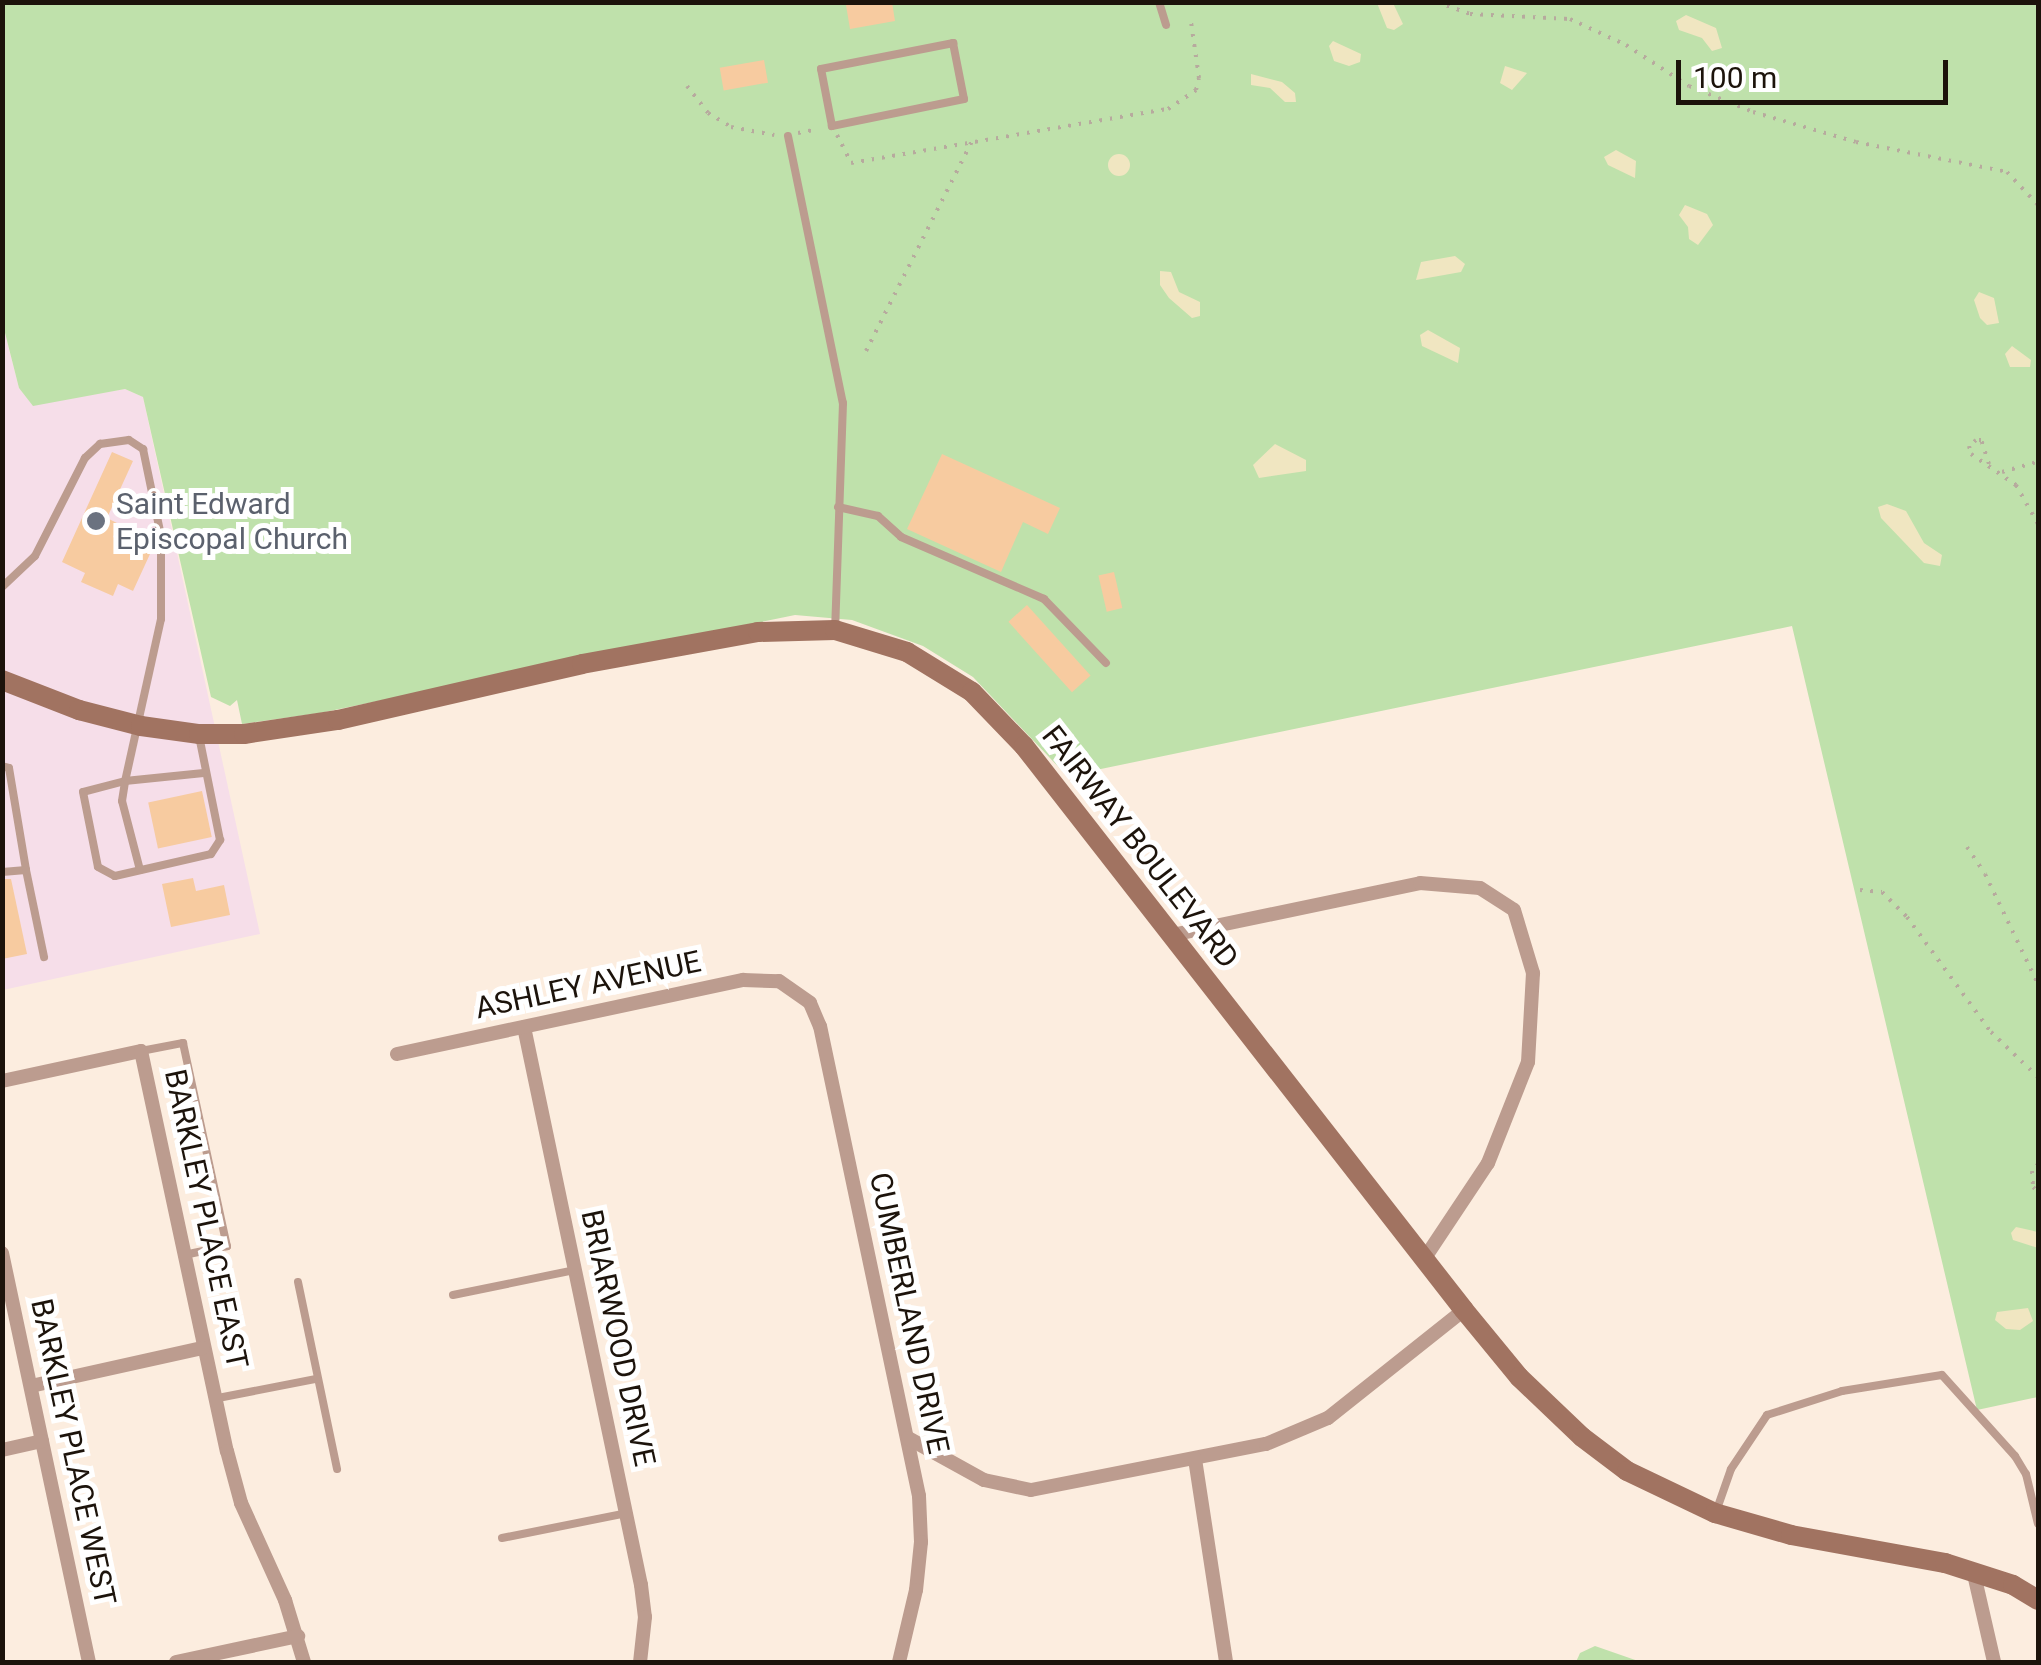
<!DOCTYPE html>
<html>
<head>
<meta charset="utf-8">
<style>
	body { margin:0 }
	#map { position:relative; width:2041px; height:1665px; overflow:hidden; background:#fceddf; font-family:Roboto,sans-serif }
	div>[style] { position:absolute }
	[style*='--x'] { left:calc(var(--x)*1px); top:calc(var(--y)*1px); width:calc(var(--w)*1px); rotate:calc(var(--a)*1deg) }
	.commercial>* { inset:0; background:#f6dee9 }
	.green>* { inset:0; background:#bfe1ab }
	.sand>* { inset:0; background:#f0e6c1 }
	.round { border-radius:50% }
	.building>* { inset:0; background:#f7cba0; transform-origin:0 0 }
	.path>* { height:4px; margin-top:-2px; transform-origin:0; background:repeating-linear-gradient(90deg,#b7aa9e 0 2.5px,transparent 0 10.5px) }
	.lane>* { height:8px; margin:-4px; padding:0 4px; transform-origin:4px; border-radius:4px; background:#bc9c8f }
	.street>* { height:14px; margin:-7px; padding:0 7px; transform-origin:7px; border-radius:7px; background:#bc9c8f }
	.secondary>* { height:20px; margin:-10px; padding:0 10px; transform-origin:10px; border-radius:10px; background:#a17361 }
	.dots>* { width:28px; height:28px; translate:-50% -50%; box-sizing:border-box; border:5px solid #fff; border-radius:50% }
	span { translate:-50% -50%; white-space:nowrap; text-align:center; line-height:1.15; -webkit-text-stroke:10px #fff; paint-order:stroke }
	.worship-label { font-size:30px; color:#5b616d }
	.left { translate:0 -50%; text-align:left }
	.street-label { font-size:30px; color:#1c130b }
	.frame { position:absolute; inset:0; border:5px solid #1c130b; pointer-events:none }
	.scale { position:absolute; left:1676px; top:60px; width:272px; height:45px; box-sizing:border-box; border:5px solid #1c130b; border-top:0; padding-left:12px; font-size:30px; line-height:35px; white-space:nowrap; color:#1c130b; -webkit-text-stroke:8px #fff; paint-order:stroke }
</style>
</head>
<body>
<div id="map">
	<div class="commercial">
		<i style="clip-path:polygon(2px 322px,19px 388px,33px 405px,125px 389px,143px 397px,260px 934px,3px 990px)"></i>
	</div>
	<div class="green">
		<i style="clip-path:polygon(2px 3px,2038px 3px,2038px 1397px,1977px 1410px,1792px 626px,1067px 776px,973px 677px,923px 646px,852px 620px,795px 615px,320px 713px,242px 724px,237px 700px,230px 706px,211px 697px,143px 397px,125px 389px,33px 406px,19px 388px,2px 321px)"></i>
		<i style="clip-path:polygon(1595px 1646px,1641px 1662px,1576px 1662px,1580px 1653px)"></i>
	</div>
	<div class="sand">
		<i style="clip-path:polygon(1377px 3px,1393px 3px,1403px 24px,1394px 30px,1387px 28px)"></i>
		<i style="clip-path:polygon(1686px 15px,1716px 28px,1722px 48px,1712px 51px,1702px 38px,1679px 30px,1676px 21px)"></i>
		<i style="clip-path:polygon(1333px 41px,1361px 54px,1360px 62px,1349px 66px,1334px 61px,1329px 46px)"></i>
		<i style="clip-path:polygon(1505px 66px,1527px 73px,1512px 90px,1500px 83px)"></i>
		<i style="clip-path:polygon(1251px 74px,1282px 82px,1295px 93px,1296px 102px,1285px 102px,1270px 88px,1251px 85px)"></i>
		<i style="clip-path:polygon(1616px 150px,1636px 161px,1635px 178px,1608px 165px,1604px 157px)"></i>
		<i class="round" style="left:1108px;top:154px;width:22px;height:22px"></i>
		<i style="clip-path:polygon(1685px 205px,1707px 214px,1713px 225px,1698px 245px,1689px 239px,1688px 227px,1679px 215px)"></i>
		<i style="clip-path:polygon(1455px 256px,1465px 264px,1461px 272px,1416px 280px,1421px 262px)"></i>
		<i style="clip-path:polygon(1160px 271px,1171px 272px,1179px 292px,1200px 302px,1200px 316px,1192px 318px,1169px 298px,1160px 285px)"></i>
		<i style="clip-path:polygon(1979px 292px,1994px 298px,1999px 323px,1987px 325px,1980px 318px,1974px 300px)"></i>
		<i style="clip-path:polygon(1428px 330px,1460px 348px,1458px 363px,1422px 346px,1420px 335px)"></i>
		<i style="clip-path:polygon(2012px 346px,2031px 360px,2030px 367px,2010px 367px,2005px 354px)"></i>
		<i style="clip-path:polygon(1275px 444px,1306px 460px,1306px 471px,1259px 478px,1253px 465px)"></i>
		<i style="clip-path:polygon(1887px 504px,1906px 511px,1924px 543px,1942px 555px,1940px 566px,1924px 563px,1881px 518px,1878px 507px)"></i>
		<i style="clip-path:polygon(2016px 1227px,2038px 1232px,2038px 1248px,2013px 1240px,2011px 1233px)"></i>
		<i style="clip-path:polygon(2028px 1308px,2033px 1321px,2020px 1330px,2006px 1329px,1995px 1320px,1997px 1312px)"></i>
	</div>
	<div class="building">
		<i style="clip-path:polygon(856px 2px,892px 2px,895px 21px,850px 29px,846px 5px)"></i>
		<i style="left:764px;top:60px;width:23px;height:45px;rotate:80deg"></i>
		<i style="clip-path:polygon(112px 452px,133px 461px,107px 518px,119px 524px,113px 537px,150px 554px,133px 591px,118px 584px,113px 596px,81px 582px,85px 573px,62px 562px)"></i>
		<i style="clip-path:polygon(942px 454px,1060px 508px,1048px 534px,1023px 522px,1001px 572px,907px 529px)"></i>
		<i style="left:1114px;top:572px;width:37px;height:16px;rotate:77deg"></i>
		<i style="left:1027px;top:605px;width:95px;height:25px;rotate:48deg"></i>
		<i style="left:202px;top:791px;width:47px;height:55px;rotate:78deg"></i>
		<i style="clip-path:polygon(193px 878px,196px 891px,224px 885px,230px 915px,171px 927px,162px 884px)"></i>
		<i style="clip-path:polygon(2px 879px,11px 879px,27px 954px,2px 959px)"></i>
	</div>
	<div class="path">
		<i style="--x:1437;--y:2;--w:35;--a:20"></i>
		<i style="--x:1470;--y:14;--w:100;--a:2.9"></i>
		<i style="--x:1570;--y:19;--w:62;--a:24.9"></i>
		<i style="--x:1626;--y:45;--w:75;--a:33.1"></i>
		<i style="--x:1689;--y:86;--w:69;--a:22.1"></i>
		<i style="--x:1753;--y:112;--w:107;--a:16.2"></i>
		<i style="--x:1856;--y:142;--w:154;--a:11.2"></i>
		<i style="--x:2007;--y:172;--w:45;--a:46.8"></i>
		<i style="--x:687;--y:86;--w:34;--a:52"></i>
		<i style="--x:708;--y:113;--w:27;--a:31"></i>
		<i style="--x:731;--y:127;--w:44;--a:10.5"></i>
		<i style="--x:798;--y:133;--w:20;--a:-11"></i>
		<i style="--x:837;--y:135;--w:31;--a:63"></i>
		<i style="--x:851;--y:163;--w:322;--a:-9.7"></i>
		<i style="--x:1168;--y:109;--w:34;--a:-34"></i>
		<i style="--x:1196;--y:90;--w:12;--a:-76"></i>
		<i style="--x:1199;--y:78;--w:57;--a:-98.1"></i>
		<i style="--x:866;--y:351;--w:235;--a:-63.2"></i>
		<i style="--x:1989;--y:464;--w:25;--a:-108"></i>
		<i style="--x:1981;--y:440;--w:5;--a:180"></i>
		<i style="--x:1976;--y:440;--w:9;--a:139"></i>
		<i style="--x:1969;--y:446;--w:8;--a:76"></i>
		<i style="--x:1971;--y:454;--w:55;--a:34.6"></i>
		<i style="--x:2016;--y:485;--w:45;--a:60.6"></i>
		<i style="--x:2002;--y:472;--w:37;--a:-16"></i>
		<i style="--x:1967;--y:847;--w:32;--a:56"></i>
		<i style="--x:1985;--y:874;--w:122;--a:64.3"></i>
		<i style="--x:1860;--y:890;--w:22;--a:5"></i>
		<i style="--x:1882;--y:892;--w:35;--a:45"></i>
		<i style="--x:1907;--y:917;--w:142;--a:53.9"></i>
		<i style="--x:1991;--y:1032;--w:65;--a:43.8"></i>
		<i style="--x:2038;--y:1164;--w:9;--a:131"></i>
		<i style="--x:2032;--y:1171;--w:16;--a:86"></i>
		<i style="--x:2033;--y:1187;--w:7;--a:45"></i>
	</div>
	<div class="lane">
		<i style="--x:1159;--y:2;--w:24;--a:73"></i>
		<i style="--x:953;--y:43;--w:57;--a:78.9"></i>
		<i style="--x:964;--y:99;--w:135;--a:168.4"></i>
		<i style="--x:832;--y:126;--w:58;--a:-100.9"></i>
		<i style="--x:821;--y:69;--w:135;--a:-11.1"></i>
		<i style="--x:788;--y:136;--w:273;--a:78.4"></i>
		<i style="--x:843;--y:403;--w:227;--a:92"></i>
		<i style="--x:838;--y:507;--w:41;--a:12.7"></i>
		<i style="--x:878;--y:516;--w:31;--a:42"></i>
		<i style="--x:901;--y:537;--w:156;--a:23.4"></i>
		<i style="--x:1044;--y:599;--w:89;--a:45.9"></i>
		<i style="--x:2;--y:587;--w:45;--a:-43.2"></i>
		<i style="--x:35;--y:556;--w:110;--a:-63"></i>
		<i style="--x:85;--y:458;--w:21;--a:-43"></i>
		<i style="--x:100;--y:444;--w:29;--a:-8"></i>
		<i style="--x:129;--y:440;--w:17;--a:33"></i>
		<i style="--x:143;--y:449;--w:89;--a:78.3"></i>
		<i style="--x:161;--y:536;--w:83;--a:90"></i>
		<i style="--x:161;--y:619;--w:166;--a:102.5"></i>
		<i style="--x:125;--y:781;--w:43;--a:165.3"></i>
		<i style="--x:83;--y:792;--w:76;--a:78.7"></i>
		<i style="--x:98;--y:867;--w:19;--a:28"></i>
		<i style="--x:115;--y:876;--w:98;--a:-12.9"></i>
		<i style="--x:211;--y:854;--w:17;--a:-57"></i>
		<i style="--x:220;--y:840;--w:106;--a:-101.4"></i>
		<i style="--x:2;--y:766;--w:7;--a:16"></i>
		<i style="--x:9;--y:768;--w:103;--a:80.5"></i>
		<i style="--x:26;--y:870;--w:24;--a:175"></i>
		<i style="--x:26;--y:870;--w:89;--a:78.3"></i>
		<i style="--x:140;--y:870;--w:71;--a:-104.6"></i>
		<i style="--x:122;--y:801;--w:20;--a:-81"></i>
		<i style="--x:125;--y:781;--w:79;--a:-5.8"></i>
		<i style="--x:141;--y:1051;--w:43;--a:-10.8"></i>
		<i style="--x:183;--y:1043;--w:208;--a:77.8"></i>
		<i style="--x:227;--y:1246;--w:44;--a:168.2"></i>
		<i style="--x:298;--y:1282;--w:191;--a:78.2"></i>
		<i style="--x:453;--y:1295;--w:125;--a:-11.6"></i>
		<i style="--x:218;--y:1398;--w:100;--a:-11"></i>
		<i style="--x:1717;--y:1509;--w:42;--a:-70.7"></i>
		<i style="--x:1731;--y:1469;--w:65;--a:-56.3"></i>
		<i style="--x:1767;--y:1415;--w:79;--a:-17.7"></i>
		<i style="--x:1842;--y:1391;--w:101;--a:-9.1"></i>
		<i style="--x:1942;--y:1375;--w:109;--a:48"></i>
		<i style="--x:2015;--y:1456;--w:21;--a:59"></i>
		<i style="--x:2026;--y:1474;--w:51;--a:76.5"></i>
		<i style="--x:502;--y:1538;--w:127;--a:-11.3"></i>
	</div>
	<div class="street">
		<i style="--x:1172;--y:935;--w:253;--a:-11.8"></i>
		<i style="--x:1420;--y:883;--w:60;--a:4.8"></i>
		<i style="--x:1480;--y:888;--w:40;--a:32.9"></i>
		<i style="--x:1514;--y:910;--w:66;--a:73.2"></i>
		<i style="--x:1533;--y:973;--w:89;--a:93.2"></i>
		<i style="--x:1528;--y:1062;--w:109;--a:111.6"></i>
		<i style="--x:1488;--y:1163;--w:114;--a:123.6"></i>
		<i style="--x:524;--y:1027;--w:570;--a:78.16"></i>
		<i style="--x:641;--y:1585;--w:32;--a:83"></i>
		<i style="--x:645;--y:1617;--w:45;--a:96.3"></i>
		<i style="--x:397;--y:1054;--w:354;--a:-12.1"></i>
		<i style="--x:743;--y:980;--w:36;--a:2"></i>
		<i style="--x:779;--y:981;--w:38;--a:35"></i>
		<i style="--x:810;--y:1003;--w:25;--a:67"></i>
		<i style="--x:820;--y:1026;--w:480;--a:78.1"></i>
		<i style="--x:919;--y:1496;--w:46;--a:87.5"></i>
		<i style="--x:921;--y:1542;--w:48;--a:95.9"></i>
		<i style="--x:916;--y:1590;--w:74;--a:103.3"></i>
		<i style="--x:2;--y:1081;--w:142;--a:-12.2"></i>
		<i style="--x:141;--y:1051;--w:409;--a:77.9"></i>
		<i style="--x:227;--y:1451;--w:54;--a:74.9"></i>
		<i style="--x:241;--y:1503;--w:107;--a:65.6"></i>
		<i style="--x:285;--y:1600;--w:65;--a:73"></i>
		<i style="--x:2;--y:1253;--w:418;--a:78"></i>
		<i style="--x:31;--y:1386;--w:176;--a:-12.5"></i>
		<i style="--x:908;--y:1438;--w:87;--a:28.9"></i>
		<i style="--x:984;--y:1480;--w:48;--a:12"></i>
		<i style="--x:1031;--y:1490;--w:239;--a:-11.1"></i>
		<i style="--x:1266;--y:1444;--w:67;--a:-22.8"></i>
		<i style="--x:1328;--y:1418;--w:174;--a:-38.5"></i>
		<i style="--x:2;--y:1450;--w:41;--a:-12.7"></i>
		<i style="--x:1195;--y:1459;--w:205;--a:81.3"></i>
		<i style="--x:1973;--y:1570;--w:94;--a:77.1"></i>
		<i style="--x:176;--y:1662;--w:125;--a:-12"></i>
	</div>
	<div class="secondary">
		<i style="--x:2;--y:680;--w:83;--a:21.3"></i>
		<i style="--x:79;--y:710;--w:64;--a:14.5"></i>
		<i style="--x:141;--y:726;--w:59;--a:7.9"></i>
		<i style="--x:199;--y:734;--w:45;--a:0"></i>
		<i style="--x:244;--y:734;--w:95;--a:-8.5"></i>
		<i style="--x:338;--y:720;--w:250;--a:-12.9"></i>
		<i style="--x:582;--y:664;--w:179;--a:-10.3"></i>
		<i style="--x:758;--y:632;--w:77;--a:-1.5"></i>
		<i style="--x:835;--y:630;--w:75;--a:17"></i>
		<i style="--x:907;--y:652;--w:76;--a:31.6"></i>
		<i style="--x:972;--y:692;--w:75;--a:46.1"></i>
		<i style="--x:1024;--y:746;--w:715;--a:52.04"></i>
		<i style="--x:1464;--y:1310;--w:87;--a:50.6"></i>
		<i style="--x:1519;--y:1377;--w:87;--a:43.6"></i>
		<i style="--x:1582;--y:1437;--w:56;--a:37.1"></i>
		<i style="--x:1627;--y:1471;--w:98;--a:25.5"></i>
		<i style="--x:1715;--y:1513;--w:79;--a:16.1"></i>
		<i style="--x:1791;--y:1535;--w:157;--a:10.3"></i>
		<i style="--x:1945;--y:1563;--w:71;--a:17.9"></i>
		<i style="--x:2013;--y:1585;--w:29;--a:31"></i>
	</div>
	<div class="dots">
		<i style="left:96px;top:521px;background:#6b7280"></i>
	</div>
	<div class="worship-label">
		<span class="left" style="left:116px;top:521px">Saint Edward<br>Episcopal Church</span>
	</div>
	<div class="street-label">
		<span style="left:1140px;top:847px;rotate:52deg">FAIRWAY BOULEVARD</span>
		<span style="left:588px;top:985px;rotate:-12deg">ASHLEY AVENUE</span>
		<span style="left:206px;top:1219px;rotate:78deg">BARKLEY PLACE EAST</span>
		<span style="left:909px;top:1313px;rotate:78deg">CUMBERLAND DRIVE</span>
		<span style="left:618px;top:1338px;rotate:78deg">BRIARWOOD DRIVE</span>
		<span style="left:73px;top:1452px;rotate:78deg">BARKLEY PLACE WEST</span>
	</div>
	<div class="frame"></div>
	<div class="scale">100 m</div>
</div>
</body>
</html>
